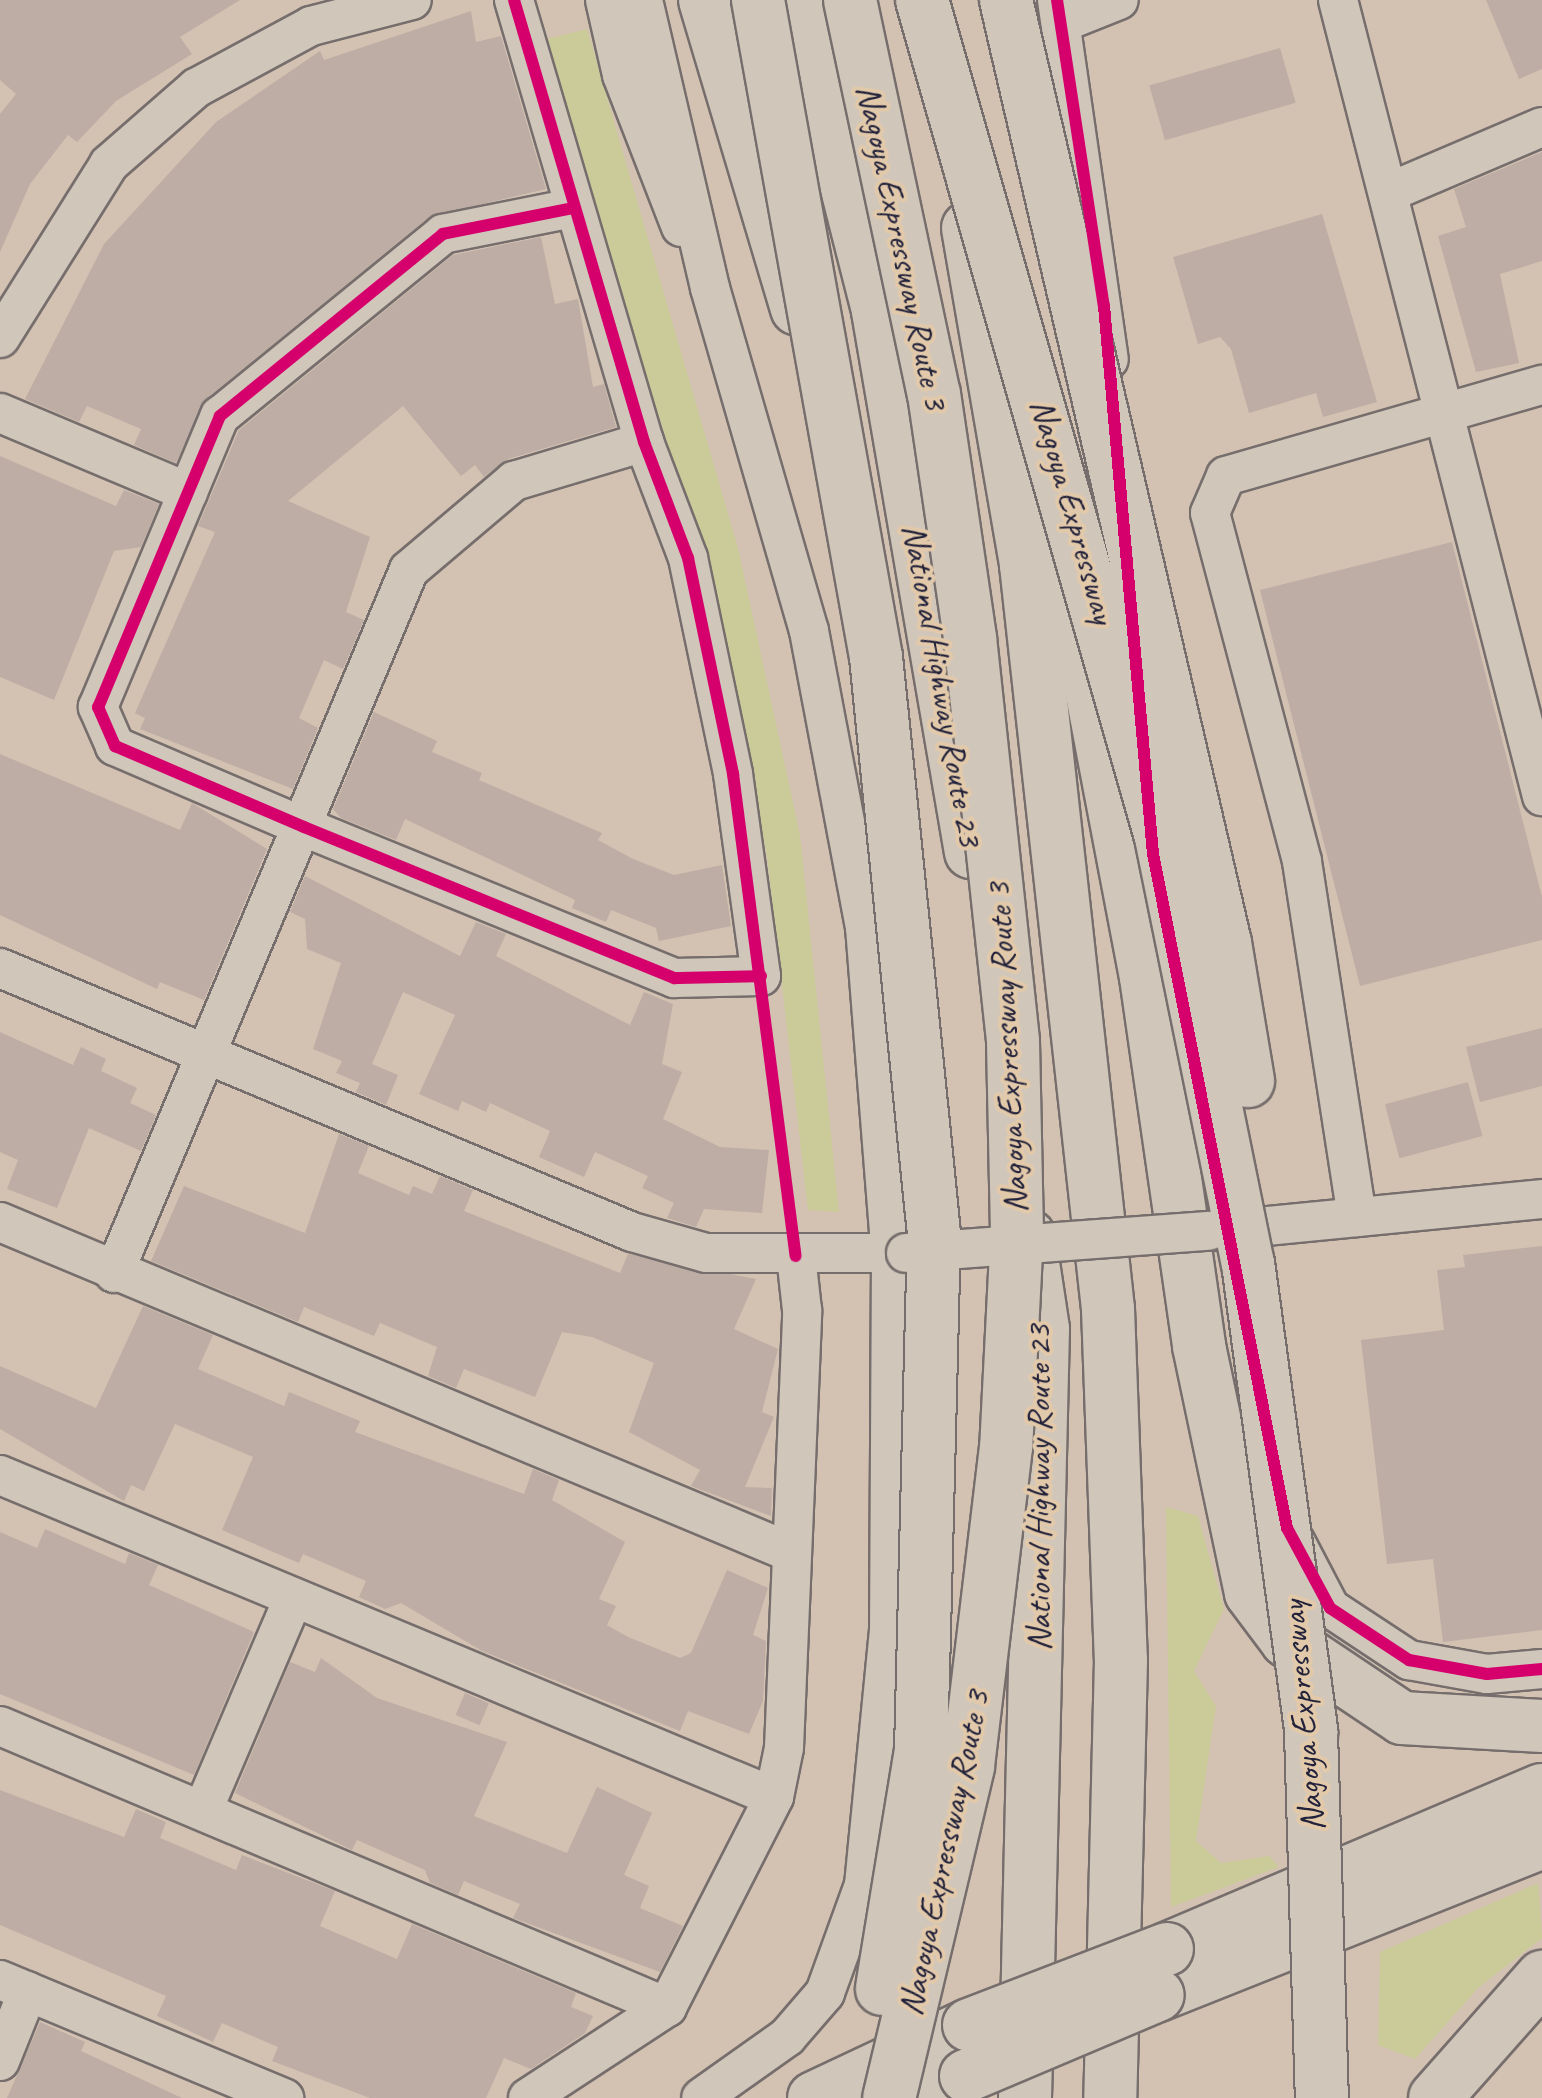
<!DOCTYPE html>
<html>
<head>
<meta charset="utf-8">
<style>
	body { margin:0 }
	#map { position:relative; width:1542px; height:2098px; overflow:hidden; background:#d3c2b2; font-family:Caveat,sans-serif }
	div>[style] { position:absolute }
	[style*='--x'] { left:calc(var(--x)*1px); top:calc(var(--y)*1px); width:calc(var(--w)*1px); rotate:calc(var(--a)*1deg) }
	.green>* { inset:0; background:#cbcb9a }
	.building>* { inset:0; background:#bdada4; transform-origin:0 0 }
	.path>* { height:6px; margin-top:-3px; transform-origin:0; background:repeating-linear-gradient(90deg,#98918c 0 8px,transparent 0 16px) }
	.roads { filter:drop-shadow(2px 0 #766e6c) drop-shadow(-2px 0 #766e6c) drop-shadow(0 2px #766e6c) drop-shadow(0 -2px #766e6c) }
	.minor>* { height:38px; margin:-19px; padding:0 19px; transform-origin:19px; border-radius:19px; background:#d0c6ba }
	.highway>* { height:52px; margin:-26px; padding:0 26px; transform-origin:26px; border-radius:26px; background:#d0c6ba }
	.bridges { filter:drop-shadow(2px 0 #766e6c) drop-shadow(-2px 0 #766e6c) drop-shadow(0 2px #766e6c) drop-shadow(0 -2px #766e6c) }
	.minor-bridge>* { height:38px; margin:-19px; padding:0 19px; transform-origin:19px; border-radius:19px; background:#d0c6ba }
	.highway-bridge>* { height:52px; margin:-26px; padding:0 26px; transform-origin:26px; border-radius:26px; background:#d0c6ba }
	.cycleway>* { height:12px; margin:-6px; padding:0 6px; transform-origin:6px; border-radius:6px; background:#d6006c }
	span { translate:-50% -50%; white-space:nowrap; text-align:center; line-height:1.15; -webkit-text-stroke:8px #e2c9aa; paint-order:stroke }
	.street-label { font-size:35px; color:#22223b }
</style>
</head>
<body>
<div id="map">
	<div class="green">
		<i style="clip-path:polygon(587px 29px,738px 548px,800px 835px,839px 1212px,808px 1210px,767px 856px,720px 615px,543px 40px)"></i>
		<i style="clip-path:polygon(1166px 1507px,1198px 1516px,1224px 1609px,1194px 1671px,1216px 1706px,1196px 1841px,1221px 1863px,1269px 1856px,1279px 1867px,1171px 1907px)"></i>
		<i style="clip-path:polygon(1538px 1883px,1542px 1938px,1478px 1988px,1415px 2059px,1378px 2045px,1380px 1952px)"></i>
	</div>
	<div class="building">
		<i style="clip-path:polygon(0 0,240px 0,180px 37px,192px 54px,116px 101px,77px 142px,68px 135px,30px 184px,0 252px,0 114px,16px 94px,0 80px)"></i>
		<i style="clip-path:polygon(1486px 0,1542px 0,1542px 69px,1519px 79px)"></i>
		<i style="clip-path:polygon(471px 11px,476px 42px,501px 36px,546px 189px,429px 217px,206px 399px,176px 463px,134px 445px,141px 429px,87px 406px,79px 422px,25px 399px,104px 244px,216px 122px,320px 51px,324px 60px)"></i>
		<i style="left:1280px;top:48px;width:57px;height:136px;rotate:74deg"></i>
		<i style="clip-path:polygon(1542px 152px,1542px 261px,1500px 274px,1519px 363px,1476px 372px,1438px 236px,1466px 227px,1454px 189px)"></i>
		<i style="clip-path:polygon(1322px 214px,1377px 402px,1323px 417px,1316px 393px,1249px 413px,1231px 349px,1220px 337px,1198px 344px,1173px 257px)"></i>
		<i style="clip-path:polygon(541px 237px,555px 304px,578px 299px,593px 387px,604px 384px,616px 427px,508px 459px,484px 477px,475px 465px,461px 476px,403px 406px,288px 501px,370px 537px,346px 612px,364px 620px,343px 669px,324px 660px,299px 718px,318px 728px,293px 789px,140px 729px,145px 718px,135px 713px,215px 532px,198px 526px,239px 430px,453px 255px)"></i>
		<i style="clip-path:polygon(0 456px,116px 506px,124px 490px,159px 504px,141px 547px,114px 551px,54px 700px,0 677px)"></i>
		<i style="clip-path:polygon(1452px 542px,1542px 897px,1542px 940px,1360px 986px,1260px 590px)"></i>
		<i style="clip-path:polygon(374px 712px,437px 741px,432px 752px,482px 773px,479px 780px,602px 833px,598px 840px,633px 859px,674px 875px,722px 865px,731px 926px,659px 941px,656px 928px,611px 910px,606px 922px,572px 908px,575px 900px,405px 819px,396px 840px,341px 818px,333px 809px)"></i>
		<i style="clip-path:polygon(0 754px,180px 830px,192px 803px,267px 849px,204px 1000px,160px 982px,157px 989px,0 915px)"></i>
		<i style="clip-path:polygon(305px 876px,460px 956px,476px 922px,506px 934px,496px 956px,630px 1025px,644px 992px,673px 1004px,662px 1064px,682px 1072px,663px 1119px,720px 1147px,769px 1150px,762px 1213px,704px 1209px,696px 1227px,667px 1218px,674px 1203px,642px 1188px,648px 1176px,595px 1152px,584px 1177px,539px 1157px,550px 1131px,490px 1103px,486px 1112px,462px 1101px,458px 1111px,419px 1094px,455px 1015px,403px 992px,372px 1064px,398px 1075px,386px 1105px,356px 1092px,360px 1083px,336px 1073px,342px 1061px,313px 1049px,341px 963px,307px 949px,305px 919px,290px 912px)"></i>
		<i style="clip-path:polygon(1542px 1028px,1542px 1086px,1480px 1102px,1466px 1047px)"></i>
		<i style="clip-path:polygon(0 1032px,73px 1065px,81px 1047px,106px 1059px,101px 1071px,137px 1088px,130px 1103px,156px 1115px,141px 1151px,89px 1128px,57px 1208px,7px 1189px,18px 1160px,0 1152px)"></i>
		<i style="left:1468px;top:1082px;width:56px;height:86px;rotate:75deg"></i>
		<i style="clip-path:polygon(339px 1134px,369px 1146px,358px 1173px,409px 1195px,413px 1186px,432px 1194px,440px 1176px,473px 1190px,464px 1211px,620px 1273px,628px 1254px,756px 1279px,734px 1329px,778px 1349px,762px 1412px,774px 1417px,745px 1487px,772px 1488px,771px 1516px,691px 1486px,700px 1470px,629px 1432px,654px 1363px,592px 1337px,562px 1332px,535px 1397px,464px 1369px,456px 1388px,428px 1376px,437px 1347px,380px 1323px,374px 1336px,304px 1307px,298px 1322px,151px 1261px,184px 1186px,305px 1233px)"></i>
		<i style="clip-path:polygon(1542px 1246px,1542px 1630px,1443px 1642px,1433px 1559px,1387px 1564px,1361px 1340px,1444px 1330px,1437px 1270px,1465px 1267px,1463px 1255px)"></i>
		<i style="clip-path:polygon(143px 1306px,213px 1335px,198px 1369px,284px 1406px,289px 1392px,360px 1421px,355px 1432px,524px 1494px,533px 1469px,559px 1480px,552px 1500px,625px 1542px,599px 1599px,616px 1606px,607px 1625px,628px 1637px,680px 1658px,691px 1653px,727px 1570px,768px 1588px,753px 1635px,766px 1641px,763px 1701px,749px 1734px,688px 1711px,680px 1731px,482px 1651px,401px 1603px,385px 1609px,359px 1597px,366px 1581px,303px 1554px,299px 1563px,222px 1530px,253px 1457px,175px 1424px,144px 1491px,131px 1485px,124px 1501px,0 1429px,0 1366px,96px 1408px)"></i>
		<i style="clip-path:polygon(45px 1529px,125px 1564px,129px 1553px,158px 1565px,149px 1585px,254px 1632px,194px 1775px,0 1694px,0 1532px,37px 1548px)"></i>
		<i style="clip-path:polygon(321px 1658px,377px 1698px,507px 1742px,474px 1816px,567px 1853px,597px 1787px,652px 1813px,624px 1875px,649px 1886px,640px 1908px,683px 1926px,660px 1972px,513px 1918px,520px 1904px,464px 1881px,458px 1895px,430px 1883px,425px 1870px,357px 1840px,352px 1850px,235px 1793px,290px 1662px,315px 1672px)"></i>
		<i style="left:465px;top:1693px;width:26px;height:24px;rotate:23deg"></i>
		<i style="clip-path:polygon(0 1790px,124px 1837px,136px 1809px,166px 1822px,160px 1838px,236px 1870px,242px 1855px,335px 1891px,320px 1926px,397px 1959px,412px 1924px,576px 1993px,571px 2007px,593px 2016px,585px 2033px,531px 2069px,504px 2058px,486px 2098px,370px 2098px,272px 2061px,278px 2047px,222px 2023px,213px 2042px,157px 2016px,166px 1996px,0 1925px)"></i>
		<i style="clip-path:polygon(40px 2022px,85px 2042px,81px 2051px,182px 2098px,7px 2098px)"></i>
	</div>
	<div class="path">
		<i style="--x:765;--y:1012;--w:207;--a:82.8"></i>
	</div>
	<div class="roads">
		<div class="minor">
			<i style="--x:514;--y:0;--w:461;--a:73.6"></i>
			<i style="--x:644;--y:442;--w:124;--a:69.2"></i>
			<i style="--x:688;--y:558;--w:221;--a:78.2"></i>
			<i style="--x:733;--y:774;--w:204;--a:82.1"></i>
			<i style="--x:761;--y:976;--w:87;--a:178.7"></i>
			<i style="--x:674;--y:978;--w:400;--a:-157.8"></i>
			<i style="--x:304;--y:827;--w:206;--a:-156.8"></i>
			<i style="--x:115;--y:746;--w:43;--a:-113.6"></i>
			<i style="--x:98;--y:707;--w:316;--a:-67.3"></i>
			<i style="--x:220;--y:416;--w:288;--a:-39.2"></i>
			<i style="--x:443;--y:234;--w:133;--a:-11.3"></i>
			<i style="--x:605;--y:0;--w:77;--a:77.2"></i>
			<i style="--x:622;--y:75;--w:163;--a:68.8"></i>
			<i style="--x:643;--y:0;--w:296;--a:76.9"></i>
			<i style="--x:710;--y:288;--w:357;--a:73.9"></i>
			<i style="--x:809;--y:631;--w:301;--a:79.3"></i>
			<i style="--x:865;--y:927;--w:328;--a:85.5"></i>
			<i style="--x:891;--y:1254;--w:376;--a:90.3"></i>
			<i style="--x:889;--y:1630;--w:256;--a:95.6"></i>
			<i style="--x:864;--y:1885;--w:115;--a:109.9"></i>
			<i style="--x:825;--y:1993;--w:58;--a:130.8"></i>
			<i style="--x:787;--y:2037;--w:105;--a:144.7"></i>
			<i style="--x:1057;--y:0;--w:363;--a:81.8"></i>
			<i style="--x:1338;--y:0;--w:822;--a:75.63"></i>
			<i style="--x:1061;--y:23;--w:62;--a:-21.6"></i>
			<i style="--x:1392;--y:191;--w:163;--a:-23.1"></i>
			<i style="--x:0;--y:338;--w:205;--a:-57.9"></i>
			<i style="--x:109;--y:164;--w:116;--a:-41.1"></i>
			<i style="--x:196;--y:88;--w:131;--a:-28.3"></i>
			<i style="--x:311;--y:26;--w:104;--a:-14.4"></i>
			<i style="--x:0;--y:413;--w:204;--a:22.8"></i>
			<i style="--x:0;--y:968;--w:685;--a:22.67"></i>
			<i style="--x:632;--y:1232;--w:77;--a:15.8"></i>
			<i style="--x:706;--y:1253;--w:200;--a:0"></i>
			<i style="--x:1357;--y:1217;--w:360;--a:-98.8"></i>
			<i style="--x:1302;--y:861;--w:360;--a:-104.8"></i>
			<i style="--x:1210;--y:513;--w:40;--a:-66.6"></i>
			<i style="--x:1226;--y:476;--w:329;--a:-16.1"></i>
			<i style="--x:0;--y:1222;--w:856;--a:22.67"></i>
			<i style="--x:1216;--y:1231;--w:328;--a:-5.6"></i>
			<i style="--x:114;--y:1273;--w:762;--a:-67.24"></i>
			<i style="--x:409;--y:570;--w:138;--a:-40.3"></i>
			<i style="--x:514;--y:481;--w:136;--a:-16.7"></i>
			<i style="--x:0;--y:1475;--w:838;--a:22.59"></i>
			<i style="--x:1295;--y:1541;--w:76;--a:62.4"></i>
			<i style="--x:1330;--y:1608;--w:95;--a:33.4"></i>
			<i style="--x:1409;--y:1660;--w:79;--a:10.2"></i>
			<i style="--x:1487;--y:1674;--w:55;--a:-5.2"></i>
			<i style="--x:0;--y:1726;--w:724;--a:22.85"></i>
			<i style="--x:203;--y:1810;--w:229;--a:-66.9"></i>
			<i style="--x:0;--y:1980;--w:308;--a:22.6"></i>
			<i style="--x:0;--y:2061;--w:75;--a:-68.2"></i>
			<i style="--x:528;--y:2098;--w:166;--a:-33.2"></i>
			<i style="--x:667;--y:2007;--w:236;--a:-63"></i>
			<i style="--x:774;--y:1797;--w:50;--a:-78.5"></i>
			<i style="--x:784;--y:1748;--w:438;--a:-87.6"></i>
			<i style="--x:802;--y:1310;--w:54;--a:-96.3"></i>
		</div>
		<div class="highway">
			<i style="--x:705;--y:0;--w:322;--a:73.4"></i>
			<i style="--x:799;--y:0;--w:321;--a:75.7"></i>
			<i style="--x:878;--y:311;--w:549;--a:80.25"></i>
			<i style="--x:968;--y:228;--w:342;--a:80.2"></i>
			<i style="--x:1026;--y:565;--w:749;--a:83.71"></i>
			<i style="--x:1108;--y:1309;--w:351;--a:87.9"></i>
			<i style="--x:1121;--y:1660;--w:438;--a:91.4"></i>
			<i style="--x:1026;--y:565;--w:85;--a:50.7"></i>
			<i style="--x:1080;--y:631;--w:352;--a:79.2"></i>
			<i style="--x:1146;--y:977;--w:373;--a:81.8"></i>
			<i style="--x:1199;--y:1346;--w:252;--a:78.1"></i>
			<i style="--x:1251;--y:1593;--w:60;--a:53.1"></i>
			<i style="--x:1287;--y:1641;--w:138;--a:33.8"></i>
			<i style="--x:1402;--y:1718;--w:140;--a:3.3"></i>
			<i style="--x:1167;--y:1949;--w:407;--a:-23"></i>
			<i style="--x:1158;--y:1995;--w:413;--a:-21.7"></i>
			<i style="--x:814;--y:2098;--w:171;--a:-25.2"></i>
			<i style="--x:920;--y:2098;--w:51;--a:-25.6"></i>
			<i style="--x:1025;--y:2098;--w:769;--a:-88.66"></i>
			<i style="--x:1043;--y:1329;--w:94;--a:-98.6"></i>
			<i style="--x:1435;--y:2098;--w:162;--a:-48.5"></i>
		</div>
	</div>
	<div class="bridges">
		<div class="minor-bridge">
			<i style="--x:906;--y:1253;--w:304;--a:-4.2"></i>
		</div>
		<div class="highway-bridge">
			<i style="--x:758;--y:0;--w:668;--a:79.82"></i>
			<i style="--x:876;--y:657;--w:580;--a:84.26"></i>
			<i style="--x:934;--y:1234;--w:516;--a:91.44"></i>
			<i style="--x:921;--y:1750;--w:242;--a:99.3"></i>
			<i style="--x:850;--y:0;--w:403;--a:78"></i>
			<i style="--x:934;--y:394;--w:247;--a:81.6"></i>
			<i style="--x:970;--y:638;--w:406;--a:83.9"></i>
			<i style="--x:1013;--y:1042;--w:191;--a:88.8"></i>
			<i style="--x:1017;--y:1233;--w:214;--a:92.9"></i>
			<i style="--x:1006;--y:1447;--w:322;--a:96.8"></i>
			<i style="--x:968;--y:1767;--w:340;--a:103.4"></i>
			<i style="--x:922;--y:0;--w:870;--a:74.06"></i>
			<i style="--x:1161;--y:837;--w:435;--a:78.5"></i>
			<i style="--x:1248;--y:1263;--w:473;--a:82.3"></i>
			<i style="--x:1311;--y:1732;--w:366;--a:88.3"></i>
			<i style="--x:1006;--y:0;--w:968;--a:76.93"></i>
			<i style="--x:1225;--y:943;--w:140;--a:80.5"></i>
			<i style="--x:969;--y:2025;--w:212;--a:-21"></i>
			<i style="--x:966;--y:2076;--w:208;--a:-22.9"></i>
		</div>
	</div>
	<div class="cycleway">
		<i style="--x:514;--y:0;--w:461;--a:73.6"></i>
		<i style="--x:644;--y:442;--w:124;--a:69.2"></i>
		<i style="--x:688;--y:558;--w:221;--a:78.2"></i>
		<i style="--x:733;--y:774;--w:486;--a:82.6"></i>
		<i style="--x:1057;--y:0;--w:310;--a:81.3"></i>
		<i style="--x:1104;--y:306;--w:550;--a:84.89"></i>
		<i style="--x:1153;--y:854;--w:687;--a:78.76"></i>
		<i style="--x:1287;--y:1528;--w:91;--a:61.7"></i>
		<i style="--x:1330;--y:1608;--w:95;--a:33.4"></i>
		<i style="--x:1409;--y:1660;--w:79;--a:10.2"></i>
		<i style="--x:1487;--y:1674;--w:55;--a:-5.2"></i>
		<i style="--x:573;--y:208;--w:133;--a:168.7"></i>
		<i style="--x:443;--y:234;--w:288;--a:140.8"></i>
		<i style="--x:220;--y:416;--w:316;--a:112.7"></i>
		<i style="--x:98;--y:707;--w:43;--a:66.4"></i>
		<i style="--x:115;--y:746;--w:206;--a:23.2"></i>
		<i style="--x:304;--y:827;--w:400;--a:22.2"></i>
		<i style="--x:674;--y:978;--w:87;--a:-1.3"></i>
	</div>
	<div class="street-label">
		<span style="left:902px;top:247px;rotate:78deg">Nagoya Expressway Route 3</span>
		<span style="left:1073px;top:511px;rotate:74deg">Nagoya Expressway</span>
		<span style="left:942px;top:685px;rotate:80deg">National Highway Route 23</span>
		<span style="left:1007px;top:1048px;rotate:-93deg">Nagoya Expressway Route 3</span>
		<span style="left:1039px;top:1488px;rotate:-90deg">National Highway Route 23</span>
		<span style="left:1303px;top:1716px;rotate:-95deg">Nagoya Expressway</span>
		<span style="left:944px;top:1853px;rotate:-78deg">Nagoya Expressway Route 3</span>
	</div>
</div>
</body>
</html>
